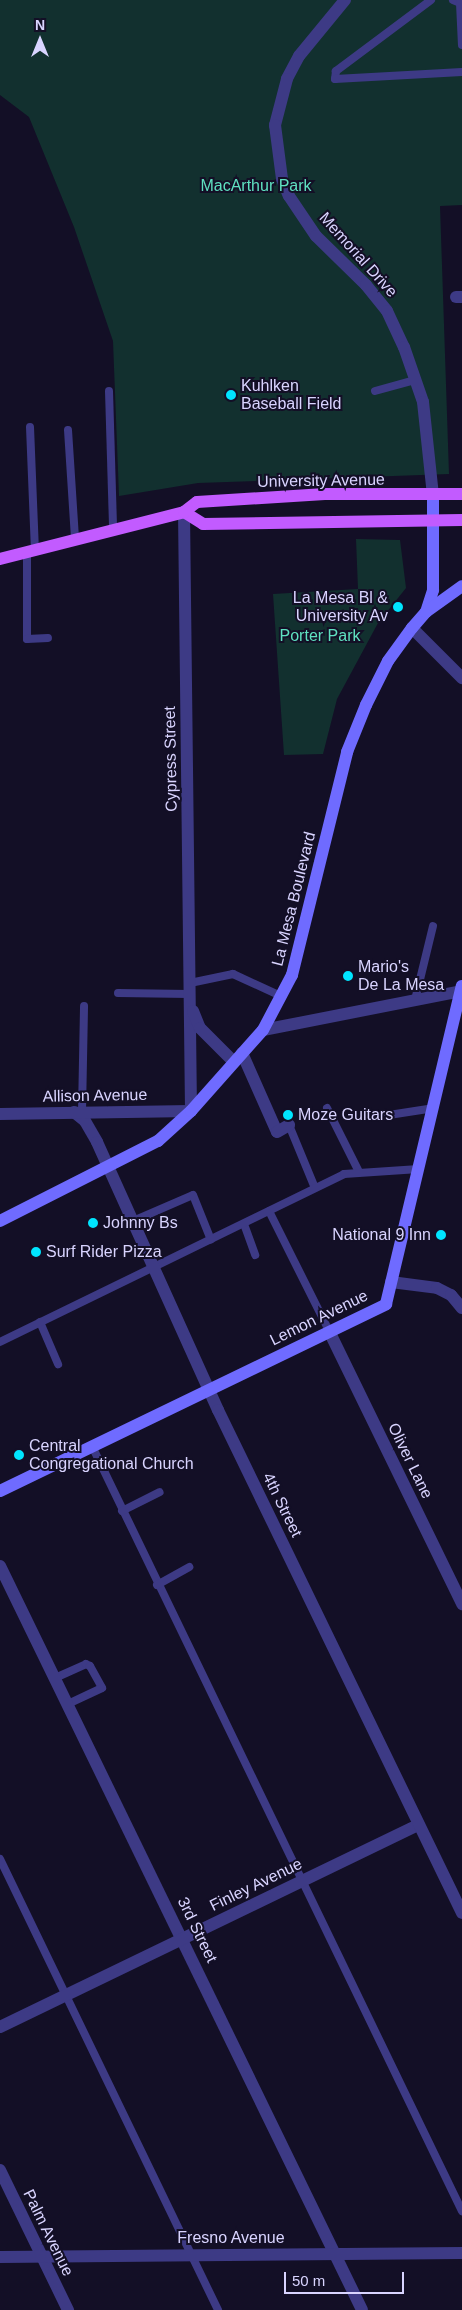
<!DOCTYPE html>
<html>
<head>
<meta charset="utf-8">
<style>
	body { margin:0 }
	#map { position:relative; width:462px; height:2310px; overflow:hidden; background:#130f26; font-family:Helvetica,sans-serif }
	div>[style] { position:absolute }
	[style*='--x'] { left:calc(var(--x)*1px); top:calc(var(--y)*1px); width:calc(var(--w)*1px); rotate:calc(var(--a)*1deg) }
	.green>* { inset:0; background:#12302f }
	.service>* { height:8px; margin:-4px; padding:0 4px; transform-origin:4px; border-radius:4px; background:#3d3a85 }
	.minor>* { height:12px; margin:-6px; padding:0 6px; transform-origin:6px; border-radius:6px; background:#3d3a85 }
	.tertiary>* { height:12px; margin:-6px; padding:0 6px; transform-origin:6px; border-radius:6px; background:#3d3a85 }
	.secondary>* { height:12px; margin:-6px; padding:0 6px; transform-origin:6px; border-radius:6px; background:#6f6bff }
	.primary>* { height:12px; margin:-6px; padding:0 6px; transform-origin:6px; border-radius:6px; background:#c25bff }
	.dots>* { width:14px; height:14px; translate:-50% -50%; box-sizing:border-box; border:2px solid #130f26; border-radius:50% }
	span { translate:-50% -50%; white-space:nowrap; text-align:center; line-height:1.15; -webkit-text-stroke:4px #130f26; paint-order:stroke }
	.park-label { font-size:16px; color:#5fe0c0 }
	.street-label { font-size:16px; color:#d9d4ff }
	.poi-label { font-size:16px; color:#d9d4ff }
	.left { translate:0 -50%; text-align:left }
	.right { translate:-100% -50%; text-align:right }
	.north { position:absolute; left:15px; top:15px; width:50px; height:50px; -webkit-text-stroke:4px #130f26; paint-order:stroke; rotate:0deg; font-size:14px; font-weight:700; line-height:20px; text-align:center; color:#d9d4ff }
	.north::after { content:''; display:block; margin:auto; width:18px; height:22px; background:#d9d4ff; clip-path:polygon(50% 0,100% 100%,50% 72%,0 100%) }
	.scale { position:absolute; left:284px; top:2272px; width:120px; height:22px; box-sizing:border-box; border:2px solid #d9d4ff; border-top:0; padding-left:6px; font-size:15px; line-height:18px; white-space:nowrap; color:#d9d4ff; -webkit-text-stroke:4px #130f26; paint-order:stroke }
</style>
</head>
<body>
<div id="map">
	<div class="green">
		<i style="clip-path:polygon(0 0,462px 0,462px 205px,440px 206px,449px 474px,198px 483px,119px 496px,113px 341px,74px 227px,29px 117px,0 95px)"></i>
		<i style="clip-path:polygon(356px 539px,400px 540px,406px 588px,378px 623px,337px 699px,323px 754px,284px 755px,273px 594px,358px 589px)"></i>
	</div>
	<div class="service">
		<i style="--x:431;--y:0;--w:119;--a:143.2"></i>
		<i style="--x:336;--y:71;--w:8;--a:97"></i>
		<i style="--x:335;--y:79;--w:127;--a:-3.2"></i>
		<i style="--x:453;--y:0;--w:8;--a:23"></i>
		<i style="--x:460;--y:3;--w:42;--a:87.3"></i>
		<i style="--x:109;--y:391;--w:138;--a:88.3"></i>
		<i style="--x:375;--y:391;--w:41;--a:-15.4"></i>
		<i style="--x:30;--y:427;--w:123;--a:87.7"></i>
		<i style="--x:68;--y:430;--w:109;--a:86.3"></i>
		<i style="--x:27;--y:552;--w:87;--a:90"></i>
		<i style="--x:27;--y:639;--w:21;--a:-3"></i>
		<i style="--x:190;--y:983;--w:44;--a:-11.8"></i>
		<i style="--x:233;--y:974;--w:53;--a:24.6"></i>
		<i style="--x:118;--y:993;--w:72;--a:0.8"></i>
		<i style="--x:415;--y:1000;--w:76;--a:-76.3"></i>
		<i style="--x:327;--y:1108;--w:72;--a:63.4"></i>
		<i style="--x:82;--y:1112;--w:106;--a:-88.9"></i>
		<i style="--x:376;--y:1117;--w:59;--a:-8.8"></i>
		<i style="--x:289;--y:1125;--w:68;--a:67.6"></i>
		<i style="--x:269;--y:1211;--w:134;--a:63.4"></i>
		<i style="--x:133;--y:1221;--w:65;--a:-23.4"></i>
		<i style="--x:193;--y:1195;--w:48;--a:68.2"></i>
		<i style="--x:244;--y:1224;--w:33;--a:70"></i>
		<i style="--x:40;--y:1322;--w:46;--a:66.8"></i>
		<i style="--x:0;--y:1342;--w:383;--a:-26"></i>
		<i style="--x:344;--y:1174;--w:75;--a:-3.8"></i>
		<i style="--x:92;--y:1446;--w:850;--a:64.19"></i>
		<i style="--x:122;--y:1511;--w:42;--a:-26.6"></i>
		<i style="--x:157;--y:1585;--w:37;--a:-29"></i>
		<i style="--x:55;--y:1678;--w:34;--a:-24"></i>
		<i style="--x:86;--y:1664;--w:4;--a:27"></i>
		<i style="--x:90;--y:1666;--w:25;--a:61"></i>
		<i style="--x:102;--y:1688;--w:38;--a:155"></i>
		<i style="--x:0;--y:1859;--w:501;--a:64.2"></i>
	</div>
	<div class="minor">
		<i style="--x:345;--y:0;--w:72;--a:129.4"></i>
		<i style="--x:299;--y:56;--w:26;--a:118"></i>
		<i style="--x:287;--y:79;--w:48;--a:104.6"></i>
		<i style="--x:275;--y:125;--w:54;--a:82.6"></i>
		<i style="--x:282;--y:179;--w:18;--a:68"></i>
		<i style="--x:289;--y:196;--w:48;--a:56"></i>
		<i style="--x:316;--y:236;--w:70;--a:44.4"></i>
		<i style="--x:366;--y:285;--w:33;--a:51"></i>
		<i style="--x:387;--y:311;--w:40;--a:65"></i>
		<i style="--x:404;--y:347;--w:58;--a:70.9"></i>
		<i style="--x:423;--y:402;--w:95;--a:83.9"></i>
		<i style="--x:456;--y:297;--w:6;--a:0"></i>
		<i style="--x:184;--y:512;--w:599;--a:89.33"></i>
		<i style="--x:412;--y:628;--w:71;--a:45"></i>
		<i style="--x:193;--y:1011;--w:18;--a:68"></i>
		<i style="--x:200;--y:1028;--w:48;--a:45"></i>
		<i style="--x:263;--y:1030;--w:202;--a:-11.1"></i>
		<i style="--x:242;--y:1053;--w:86;--a:66.1"></i>
		<i style="--x:277;--y:1132;--w:14;--a:-30"></i>
		<i style="--x:391;--y:1282;--w:46;--a:7.4"></i>
		<i style="--x:437;--y:1288;--w:16;--a:27"></i>
		<i style="--x:451;--y:1295;--w:17;--a:50"></i>
		<i style="--x:329;--y:1331;--w:304;--a:64"></i>
		<i style="--x:0;--y:1566;--w:827;--a:64.05"></i>
		<i style="--x:0;--y:2027;--w:464;--a:-25.8"></i>
	</div>
	<div class="tertiary">
		<i style="--x:74;--y:1112;--w:14;--a:39"></i>
		<i style="--x:85;--y:1121;--w:24;--a:60"></i>
		<i style="--x:97;--y:1142;--w:294;--a:65.7"></i>
		<i style="--x:218;--y:1410;--w:559;--a:64.12"></i>
		<i style="--x:0;--y:1114;--w:191;--a:-0.9"></i>
		<i style="--x:0;--y:2170;--w:156;--a:64.1"></i>
		<i style="--x:0;--y:2257;--w:462;--a:-0.5"></i>
	</div>
	<div class="secondary">
		<i style="--x:426;--y:612;--w:23;--a:-72"></i>
		<i style="--x:433;--y:590;--w:94;--a:-90"></i>
		<i style="--x:0;--y:1221;--w:177;--a:-26.9"></i>
		<i style="--x:158;--y:1141;--w:45;--a:-42.3"></i>
		<i style="--x:191;--y:1111;--w:108;--a:-48.4"></i>
		<i style="--x:263;--y:1030;--w:62;--a:-62.2"></i>
		<i style="--x:292;--y:975;--w:230;--a:-76.1"></i>
		<i style="--x:347;--y:752;--w:51;--a:-68"></i>
		<i style="--x:366;--y:705;--w:49;--a:-63.4"></i>
		<i style="--x:388;--y:661;--w:41;--a:-54"></i>
		<i style="--x:412;--y:628;--w:21;--a:-49"></i>
		<i style="--x:426;--y:612;--w:44;--a:-35.8"></i>
		<i style="--x:0;--y:1491;--w:429;--a:-25.8"></i>
		<i style="--x:386;--y:1304;--w:327;--a:-76.6"></i>
	</div>
	<div class="primary">
		<i style="--x:184;--y:512;--w:22;--a:32"></i>
		<i style="--x:203;--y:524;--w:259;--a:-0.9"></i>
		<i style="--x:0;--y:559;--w:190;--a:-14.3"></i>
		<i style="--x:184;--y:512;--w:16;--a:-38"></i>
		<i style="--x:197;--y:502;--w:128;--a:-3.6"></i>
		<i style="--x:325;--y:494;--w:137;--a:0"></i>
	</div>
	<div class="dots">
		<i style="left:231px;top:395px;background:#00e5ff"></i>
		<i style="left:398px;top:607px;background:#00e5ff"></i>
		<i style="left:348px;top:976px;background:#00e5ff"></i>
		<i style="left:288px;top:1115px;background:#00e5ff"></i>
		<i style="left:93px;top:1223px;background:#00e5ff"></i>
		<i style="left:441px;top:1235px;background:#00e5ff"></i>
		<i style="left:36px;top:1252px;background:#00e5ff"></i>
		<i style="left:19px;top:1455px;background:#00e5ff"></i>
	</div>
	<div class="park-label">
		<span style="left:256px;top:186px">MacArthur Park</span>
		<span style="left:320px;top:636px">Porter Park</span>
	</div>
	<div class="street-label">
		<span style="left:358px;top:255px;rotate:48deg">Memorial Drive</span>
		<span style="left:321px;top:481px;rotate:-1deg">University Avenue</span>
		<span style="left:171px;top:759px;rotate:-91deg">Cypress Street</span>
		<span style="left:294px;top:899px;rotate:-76deg">La Mesa Boulevard</span>
		<span style="left:95px;top:1096px;rotate:-1deg">Allison Avenue</span>
		<span style="left:319px;top:1318px;rotate:-26deg">Lemon Avenue</span>
		<span style="left:410px;top:1461px;rotate:64deg">Oliver Lane</span>
		<span style="left:282px;top:1505px;rotate:64deg">4th Street</span>
		<span style="left:256px;top:1885px;rotate:-26deg">Finley Avenue</span>
		<span style="left:197px;top:1930px;rotate:64deg">3rd Street</span>
		<span style="left:48px;top:2233px;rotate:64deg">Palm Avenue</span>
		<span style="left:231px;top:2238px">Fresno Avenue</span>
	</div>
	<div class="poi-label">
		<span class="left" style="left:241px;top:395px">Kuhlken<br>Baseball Field</span>
		<span class="right" style="left:388px;top:607px">La Mesa Bl &amp;<br>University Av</span>
		<span class="left" style="left:358px;top:976px">Mario's<br>De La Mesa</span>
		<span class="left" style="left:298px;top:1115px">Moze Guitars</span>
		<span class="left" style="left:103px;top:1223px">Johnny Bs</span>
		<span class="right" style="left:431px;top:1235px">National 9 Inn</span>
		<span class="left" style="left:46px;top:1252px">Surf Rider Pizza</span>
		<span class="left" style="left:29px;top:1455px">Central<br>Congregational Church</span>
	</div>
	<div class="north">N</div>
	<div class="scale">50 m</div>
</div>
</body>
</html>
